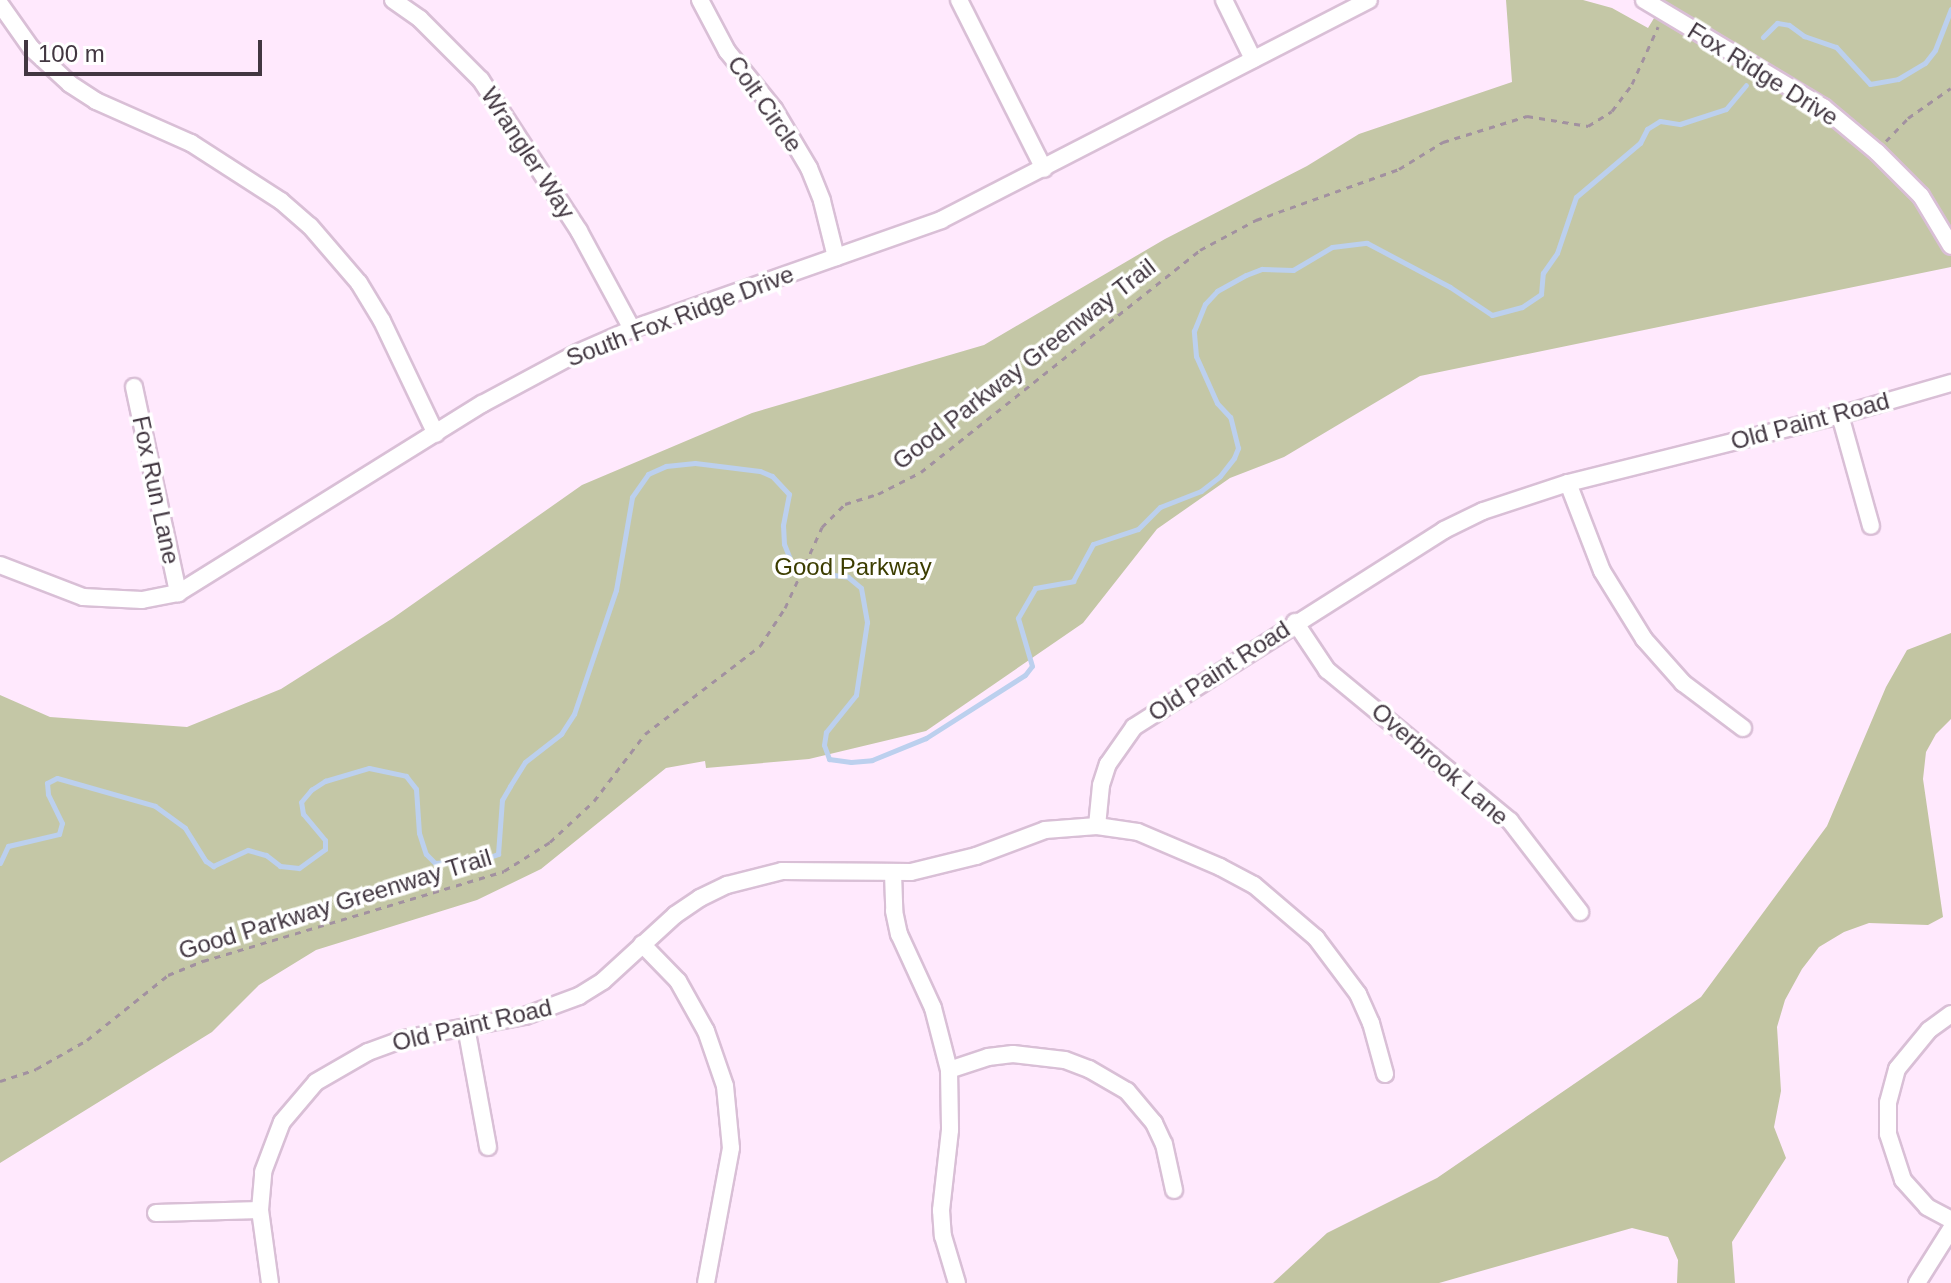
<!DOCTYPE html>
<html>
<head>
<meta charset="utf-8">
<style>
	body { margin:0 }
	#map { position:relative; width:1951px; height:1283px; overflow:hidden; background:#ffe9fd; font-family:Helvetica,sans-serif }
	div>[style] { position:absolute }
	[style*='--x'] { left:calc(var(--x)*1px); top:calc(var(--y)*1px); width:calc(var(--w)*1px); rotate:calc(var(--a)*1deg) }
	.green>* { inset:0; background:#c4c7a6 }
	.forest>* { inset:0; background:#c2c5a2 }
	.stream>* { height:5px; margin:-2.5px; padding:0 2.5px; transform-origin:2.5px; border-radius:2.5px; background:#bcd0ee }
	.path>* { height:3px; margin-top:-1.5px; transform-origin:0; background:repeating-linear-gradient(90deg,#a291a0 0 6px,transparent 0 12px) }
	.roads { filter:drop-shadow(2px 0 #d9bfd6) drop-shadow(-2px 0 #d9bfd6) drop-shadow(0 2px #d9bfd6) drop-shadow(0 -2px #d9bfd6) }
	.minor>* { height:16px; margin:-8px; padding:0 8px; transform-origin:8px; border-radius:8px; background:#fff }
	span { translate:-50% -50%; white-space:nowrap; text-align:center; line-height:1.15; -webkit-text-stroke:7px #fff; paint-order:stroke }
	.street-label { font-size:24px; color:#423741 }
	.park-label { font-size:24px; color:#3c3d00 }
	.scale { position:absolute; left:24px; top:40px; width:238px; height:36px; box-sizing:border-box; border:4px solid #423741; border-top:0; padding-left:10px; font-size:24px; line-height:28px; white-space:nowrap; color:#423741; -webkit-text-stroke:6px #fff; paint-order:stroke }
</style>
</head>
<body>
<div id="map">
	<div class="green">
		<i style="clip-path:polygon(1506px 0,1583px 0,1612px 8px,1648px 28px,1665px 0,1951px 0,1951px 267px,1420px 376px,1284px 457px,1230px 478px,1157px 529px,1083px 623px,926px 731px,809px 759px,706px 768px,705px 761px,666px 768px,541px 869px,477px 900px,316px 950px,259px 985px,212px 1032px,0 1163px,0 695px,50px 717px,187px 727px,281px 689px,393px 618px,582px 485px,752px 413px,984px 345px,1165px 239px,1307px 166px,1359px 134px,1512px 82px)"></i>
	</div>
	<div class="forest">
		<i style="clip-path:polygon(1951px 633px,1951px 719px,1936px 734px,1926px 752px,1923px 779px,1943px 917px,1928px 925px,1869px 923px,1844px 932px,1819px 947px,1802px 969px,1785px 1000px,1777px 1027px,1781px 1091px,1774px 1127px,1786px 1158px,1732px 1242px,1735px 1283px,1677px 1283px,1678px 1260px,1668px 1237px,1632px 1228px,1439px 1283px,1273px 1283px,1327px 1233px,1437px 1178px,1701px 997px,1827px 826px,1886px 687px,1907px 650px)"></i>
	</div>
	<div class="stream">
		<i style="--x:1763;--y:37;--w:20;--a:-45"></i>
		<i style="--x:1777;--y:23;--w:12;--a:9"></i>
		<i style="--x:1789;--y:25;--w:19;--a:36"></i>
		<i style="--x:1804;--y:36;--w:34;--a:19"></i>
		<i style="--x:1836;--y:47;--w:50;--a:47.4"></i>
		<i style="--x:1870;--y:84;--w:28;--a:-10"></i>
		<i style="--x:1898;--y:79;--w:31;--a:-31"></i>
		<i style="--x:1925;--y:63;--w:16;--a:-52"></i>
		<i style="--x:1935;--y:50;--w:44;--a:-68.7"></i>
		<i style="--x:817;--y:573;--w:31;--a:7"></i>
		<i style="--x:848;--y:577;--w:17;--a:40"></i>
		<i style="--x:861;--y:588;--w:35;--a:80"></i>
		<i style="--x:867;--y:622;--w:74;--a:98.6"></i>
		<i style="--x:856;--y:695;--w:48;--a:129"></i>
		<i style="--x:826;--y:732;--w:13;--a:99"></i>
		<i style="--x:824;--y:745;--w:15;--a:70"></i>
		<i style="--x:829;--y:759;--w:22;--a:8"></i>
		<i style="--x:851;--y:762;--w:21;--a:-5"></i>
		<i style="--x:872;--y:760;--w:58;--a:-22.2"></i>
		<i style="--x:926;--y:738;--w:117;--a:-32.5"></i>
		<i style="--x:1025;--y:675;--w:11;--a:-52"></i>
		<i style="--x:1032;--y:666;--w:50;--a:-106.3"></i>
		<i style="--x:1018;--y:618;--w:34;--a:-60"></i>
		<i style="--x:1035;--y:588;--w:39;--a:-10"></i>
		<i style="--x:1073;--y:581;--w:42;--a:-61.6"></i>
		<i style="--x:1093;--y:544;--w:47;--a:-18.4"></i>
		<i style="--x:1138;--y:529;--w:31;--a:-45"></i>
		<i style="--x:1160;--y:507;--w:44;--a:-21.3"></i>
		<i style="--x:1201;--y:491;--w:24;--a:-38"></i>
		<i style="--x:1220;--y:476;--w:23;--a:-52"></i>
		<i style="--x:1234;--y:458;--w:11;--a:-68"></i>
		<i style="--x:1238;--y:448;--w:32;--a:-104"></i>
		<i style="--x:1230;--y:417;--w:19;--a:-133"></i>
		<i style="--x:1217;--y:403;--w:51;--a:-114.1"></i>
		<i style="--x:1196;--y:356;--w:25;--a:-95"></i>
		<i style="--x:1194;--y:331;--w:29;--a:-68"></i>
		<i style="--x:1205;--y:304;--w:18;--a:-47"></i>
		<i style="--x:1217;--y:291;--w:33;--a:-29"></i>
		<i style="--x:1246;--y:275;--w:17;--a:-21"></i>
		<i style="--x:1262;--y:269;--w:31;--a:2"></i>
		<i style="--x:1293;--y:270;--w:45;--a:-30.5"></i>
		<i style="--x:1332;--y:247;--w:35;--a:-7"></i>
		<i style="--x:1367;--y:243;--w:94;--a:27.9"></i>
		<i style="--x:1450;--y:287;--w:50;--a:33.7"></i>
		<i style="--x:1492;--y:315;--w:31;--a:-15"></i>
		<i style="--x:1522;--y:307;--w:23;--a:-34"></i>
		<i style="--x:1541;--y:294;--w:21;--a:-85"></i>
		<i style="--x:1543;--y:273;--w:24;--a:-55"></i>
		<i style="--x:1557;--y:253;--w:59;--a:-71.3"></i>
		<i style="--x:1576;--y:197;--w:84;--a:-40.2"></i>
		<i style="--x:1640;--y:143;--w:16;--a:-63"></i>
		<i style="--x:1647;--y:129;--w:15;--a:-32"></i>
		<i style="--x:1660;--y:121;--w:20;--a:9"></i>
		<i style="--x:1680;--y:124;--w:48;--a:-18.1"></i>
		<i style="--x:1726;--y:109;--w:31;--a:-50"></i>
		<i style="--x:0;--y:863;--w:19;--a:-65"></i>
		<i style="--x:8;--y:846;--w:52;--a:-13.2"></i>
		<i style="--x:59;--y:834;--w:11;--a:-75"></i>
		<i style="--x:62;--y:823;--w:32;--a:-116"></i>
		<i style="--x:48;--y:794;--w:11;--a:-95"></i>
		<i style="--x:47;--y:783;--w:11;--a:-27"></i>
		<i style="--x:57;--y:778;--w:102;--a:15.9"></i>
		<i style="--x:155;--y:806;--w:37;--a:36"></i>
		<i style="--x:185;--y:828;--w:39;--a:58"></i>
		<i style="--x:206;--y:861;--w:9;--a:36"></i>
		<i style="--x:213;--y:866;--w:38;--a:-25"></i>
		<i style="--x:248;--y:850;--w:19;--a:16"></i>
		<i style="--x:266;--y:855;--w:18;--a:38"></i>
		<i style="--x:280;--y:866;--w:19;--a:6"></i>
		<i style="--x:299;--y:868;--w:32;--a:-36"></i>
		<i style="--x:325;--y:849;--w:9;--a:-90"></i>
		<i style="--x:325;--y:840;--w:34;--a:-130"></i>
		<i style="--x:303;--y:814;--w:12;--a:-99"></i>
		<i style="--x:301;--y:802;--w:16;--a:-50"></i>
		<i style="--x:311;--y:790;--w:17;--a:-33"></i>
		<i style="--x:325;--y:781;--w:46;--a:-16.5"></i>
		<i style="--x:369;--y:768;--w:38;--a:12"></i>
		<i style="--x:406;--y:776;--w:16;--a:52"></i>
		<i style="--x:416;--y:789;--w:44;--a:86.1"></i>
		<i style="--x:419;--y:833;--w:22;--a:72"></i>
		<i style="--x:426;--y:854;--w:13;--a:45"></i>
		<i style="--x:435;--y:863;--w:52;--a:-5.5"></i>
		<i style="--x:487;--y:858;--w:12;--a:-20"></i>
		<i style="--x:498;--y:854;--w:54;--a:-85.8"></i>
		<i style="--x:502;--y:800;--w:16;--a:-60"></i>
		<i style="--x:510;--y:786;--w:28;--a:-58"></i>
		<i style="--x:525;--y:762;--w:46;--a:-37.9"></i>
		<i style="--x:561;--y:734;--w:24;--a:-57"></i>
		<i style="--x:574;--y:714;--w:131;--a:-71.3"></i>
		<i style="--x:616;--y:590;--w:94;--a:-80.2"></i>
		<i style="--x:632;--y:497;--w:28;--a:-55"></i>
		<i style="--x:648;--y:474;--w:20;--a:-24"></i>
		<i style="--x:666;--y:466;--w:29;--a:-6"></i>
		<i style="--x:695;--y:463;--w:65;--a:7"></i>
		<i style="--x:760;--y:471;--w:13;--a:23"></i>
		<i style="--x:772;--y:476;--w:25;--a:47"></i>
		<i style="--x:789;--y:494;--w:32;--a:101"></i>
		<i style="--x:783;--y:525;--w:19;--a:87"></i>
		<i style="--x:784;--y:544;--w:18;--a:68"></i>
	</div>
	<div class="path">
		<i style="--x:1886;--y:141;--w:32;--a:-46"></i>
		<i style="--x:1908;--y:118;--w:52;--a:-34.9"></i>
		<i style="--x:0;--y:1081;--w:38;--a:-18"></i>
		<i style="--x:36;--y:1069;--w:59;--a:-29.6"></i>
		<i style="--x:87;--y:1040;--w:104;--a:-38.7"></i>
		<i style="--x:168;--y:975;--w:38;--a:-22"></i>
		<i style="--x:203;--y:961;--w:314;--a:-16.6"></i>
		<i style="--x:504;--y:871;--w:54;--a:-32.2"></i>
		<i style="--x:550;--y:842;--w:60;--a:-43"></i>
		<i style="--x:594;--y:801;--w:84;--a:-52.7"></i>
		<i style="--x:645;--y:734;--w:145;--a:-37.4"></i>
		<i style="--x:760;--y:646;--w:45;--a:-56.7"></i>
		<i style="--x:785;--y:608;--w:89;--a:-65.4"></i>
		<i style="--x:822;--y:527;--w:33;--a:-45"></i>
		<i style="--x:845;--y:504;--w:34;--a:-17"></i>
		<i style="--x:878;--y:494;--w:48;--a:-27.1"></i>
		<i style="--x:921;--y:472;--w:357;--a:-38.5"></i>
		<i style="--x:1200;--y:250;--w:64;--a:-28.2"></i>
		<i style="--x:1256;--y:220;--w:152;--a:-19.6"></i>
		<i style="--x:1399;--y:169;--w:52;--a:-31.5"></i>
		<i style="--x:1443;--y:142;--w:88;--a:-17.2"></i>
		<i style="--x:1527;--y:116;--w:62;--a:9.3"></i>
		<i style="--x:1588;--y:126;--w:28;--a:-32"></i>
		<i style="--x:1612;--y:111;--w:34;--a:-53"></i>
		<i style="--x:1632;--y:84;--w:63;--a:-65.5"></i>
	</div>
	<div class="roads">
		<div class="minor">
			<i style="--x:393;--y:0;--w:33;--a:35"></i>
			<i style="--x:420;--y:19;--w:86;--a:45"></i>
			<i style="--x:481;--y:80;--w:180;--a:57"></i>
			<i style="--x:579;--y:231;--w:111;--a:61.6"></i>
			<i style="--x:700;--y:0;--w:58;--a:62.1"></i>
			<i style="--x:727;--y:51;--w:75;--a:51"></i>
			<i style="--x:774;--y:109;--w:69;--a:59.3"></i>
			<i style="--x:809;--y:168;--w:35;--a:68"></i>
			<i style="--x:822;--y:201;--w:58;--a:76"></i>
			<i style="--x:959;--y:0;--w:189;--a:63.3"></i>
			<i style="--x:1224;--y:0;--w:66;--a:63.8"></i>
			<i style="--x:1644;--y:0;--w:209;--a:30.9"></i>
			<i style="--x:1823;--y:107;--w:70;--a:39.8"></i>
			<i style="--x:1877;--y:152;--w:62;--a:45"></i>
			<i style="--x:1921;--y:196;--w:58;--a:59"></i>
			<i style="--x:0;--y:4;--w:54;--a:54.8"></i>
			<i style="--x:31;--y:48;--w:53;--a:42.7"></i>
			<i style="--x:70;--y:84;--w:31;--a:33"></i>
			<i style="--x:96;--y:101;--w:104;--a:23.9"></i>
			<i style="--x:191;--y:143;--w:107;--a:32.8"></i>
			<i style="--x:281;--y:201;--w:38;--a:41"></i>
			<i style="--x:310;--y:226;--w:75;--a:49.3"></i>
			<i style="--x:359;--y:283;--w:44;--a:58.8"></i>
			<i style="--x:382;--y:321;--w:125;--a:64.5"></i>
			<i style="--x:134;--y:387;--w:211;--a:77.9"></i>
			<i style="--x:1840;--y:415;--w:115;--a:74.4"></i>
			<i style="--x:1568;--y:483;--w:94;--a:68.9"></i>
			<i style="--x:1602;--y:571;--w:80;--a:58.3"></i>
			<i style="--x:1644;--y:639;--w:59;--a:48.4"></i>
			<i style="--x:1683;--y:683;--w:75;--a:36.9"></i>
			<i style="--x:0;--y:565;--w:89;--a:21.1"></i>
			<i style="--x:83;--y:597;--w:59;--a:2.9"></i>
			<i style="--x:142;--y:600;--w:37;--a:-11"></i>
			<i style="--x:178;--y:593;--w:358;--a:-31.9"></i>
			<i style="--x:482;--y:404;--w:108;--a:-28.2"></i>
			<i style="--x:577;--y:353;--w:60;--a:-23.6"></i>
			<i style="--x:632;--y:329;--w:328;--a:-19.4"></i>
			<i style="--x:941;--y:220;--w:481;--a:-27.2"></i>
			<i style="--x:1295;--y:622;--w:58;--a:56.3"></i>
			<i style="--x:1327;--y:670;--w:237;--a:39.5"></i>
			<i style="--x:1510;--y:821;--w:115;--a:52.4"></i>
			<i style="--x:1097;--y:826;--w:41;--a:-84.4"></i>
			<i style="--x:1101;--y:785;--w:22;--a:-72"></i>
			<i style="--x:1108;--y:764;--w:45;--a:-54.9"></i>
			<i style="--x:1134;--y:727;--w:367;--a:-32.4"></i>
			<i style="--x:1444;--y:530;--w:43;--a:-26"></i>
			<i style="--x:1483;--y:511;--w:89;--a:-18.2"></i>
			<i style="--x:1568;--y:483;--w:280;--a:-14"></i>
			<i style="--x:1840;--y:415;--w:116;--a:-16.1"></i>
			<i style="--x:893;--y:873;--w:38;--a:88"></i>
			<i style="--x:894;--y:911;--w:24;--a:78"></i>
			<i style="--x:899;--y:934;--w:81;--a:65.3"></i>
			<i style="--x:933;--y:1008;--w:64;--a:75.5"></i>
			<i style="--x:949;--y:1070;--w:60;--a:89"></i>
			<i style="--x:950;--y:1130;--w:81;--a:96.4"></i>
			<i style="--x:941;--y:1210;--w:26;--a:86"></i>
			<i style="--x:943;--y:1236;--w:49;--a:73.4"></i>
			<i style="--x:642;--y:944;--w:52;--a:45.8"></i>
			<i style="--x:678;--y:981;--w:57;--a:60.8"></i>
			<i style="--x:706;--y:1031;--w:58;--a:70.9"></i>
			<i style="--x:725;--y:1086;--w:62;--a:84.5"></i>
			<i style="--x:731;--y:1148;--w:137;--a:100.5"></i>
			<i style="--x:1951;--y:1014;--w:27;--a:144"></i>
			<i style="--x:1929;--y:1030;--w:50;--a:129.4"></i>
			<i style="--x:1897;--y:1069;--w:35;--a:105"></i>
			<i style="--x:1888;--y:1103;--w:31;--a:90"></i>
			<i style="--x:1888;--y:1134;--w:48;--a:71.9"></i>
			<i style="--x:1903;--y:1180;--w:36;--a:48"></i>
			<i style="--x:1927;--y:1207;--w:27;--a:28"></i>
			<i style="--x:466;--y:1027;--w:122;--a:79.6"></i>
			<i style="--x:949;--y:1070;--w:41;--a:-18.4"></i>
			<i style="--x:988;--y:1057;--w:25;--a:-7"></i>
			<i style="--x:1013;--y:1054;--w:52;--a:6.6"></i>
			<i style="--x:1065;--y:1060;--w:26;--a:21"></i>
			<i style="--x:1089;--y:1069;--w:44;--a:30.1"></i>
			<i style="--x:1127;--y:1091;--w:42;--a:49.8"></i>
			<i style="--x:1154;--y:1123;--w:23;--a:65"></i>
			<i style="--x:1164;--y:1144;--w:47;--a:77.7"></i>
			<i style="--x:156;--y:1213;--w:104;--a:-1.7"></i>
			<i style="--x:270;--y:1283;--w:74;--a:-97.8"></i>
			<i style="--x:260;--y:1210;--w:38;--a:-85"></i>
			<i style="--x:263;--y:1172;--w:53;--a:-69.2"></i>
			<i style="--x:282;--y:1122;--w:52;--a:-49.6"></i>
			<i style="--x:316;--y:1082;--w:60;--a:-30"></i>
			<i style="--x:368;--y:1052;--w:37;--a:-20"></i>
			<i style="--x:403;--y:1039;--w:124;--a:-10.7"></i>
			<i style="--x:525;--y:1016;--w:58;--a:-20.3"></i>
			<i style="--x:579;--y:996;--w:28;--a:-32"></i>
			<i style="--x:603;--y:981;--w:98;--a:-42.5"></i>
			<i style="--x:675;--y:915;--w:30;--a:-34"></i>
			<i style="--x:700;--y:898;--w:30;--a:-26"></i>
			<i style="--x:727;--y:885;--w:57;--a:-14.3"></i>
			<i style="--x:782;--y:871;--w:129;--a:0.4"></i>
			<i style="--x:911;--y:872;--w:67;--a:-13.8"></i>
			<i style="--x:976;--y:856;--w:74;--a:-20.6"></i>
			<i style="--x:1045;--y:830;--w:52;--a:-4.4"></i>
			<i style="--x:1097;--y:826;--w:41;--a:8.3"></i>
			<i style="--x:1138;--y:832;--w:89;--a:23.1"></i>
			<i style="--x:1220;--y:867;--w:38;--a:28"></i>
			<i style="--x:1254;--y:885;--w:82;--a:40.5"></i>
			<i style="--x:1316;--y:938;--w:70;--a:53.1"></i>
			<i style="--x:1358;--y:994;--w:32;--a:66"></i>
			<i style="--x:1371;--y:1023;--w:53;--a:74.6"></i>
			<i style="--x:1917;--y:1283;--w:64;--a:-57.8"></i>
		</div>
	</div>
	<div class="street-label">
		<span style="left:1763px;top:74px;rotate:32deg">Fox Ridge Drive</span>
		<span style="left:765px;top:104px;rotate:55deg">Colt Circle</span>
		<span style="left:528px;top:153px;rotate:57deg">Wrangler Way</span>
		<span style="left:680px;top:316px;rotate:-21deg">South Fox Ridge Drive</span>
		<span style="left:1024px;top:364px;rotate:-38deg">Good Parkway Greenway Trail</span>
		<span style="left:1810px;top:421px;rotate:-15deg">Old Paint Road</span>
		<span style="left:156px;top:490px;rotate:78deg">Fox Run Lane</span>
		<span style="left:1219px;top:671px;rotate:-33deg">Old Paint Road</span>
		<span style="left:1440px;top:764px;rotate:41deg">Overbrook Lane</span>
		<span style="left:335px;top:904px;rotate:-17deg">Good Parkway Greenway Trail</span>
		<span style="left:472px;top:1025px;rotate:-13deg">Old Paint Road</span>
	</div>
	<div class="park-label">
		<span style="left:853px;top:567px">Good Parkway</span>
	</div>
	<div class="scale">100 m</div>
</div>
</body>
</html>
